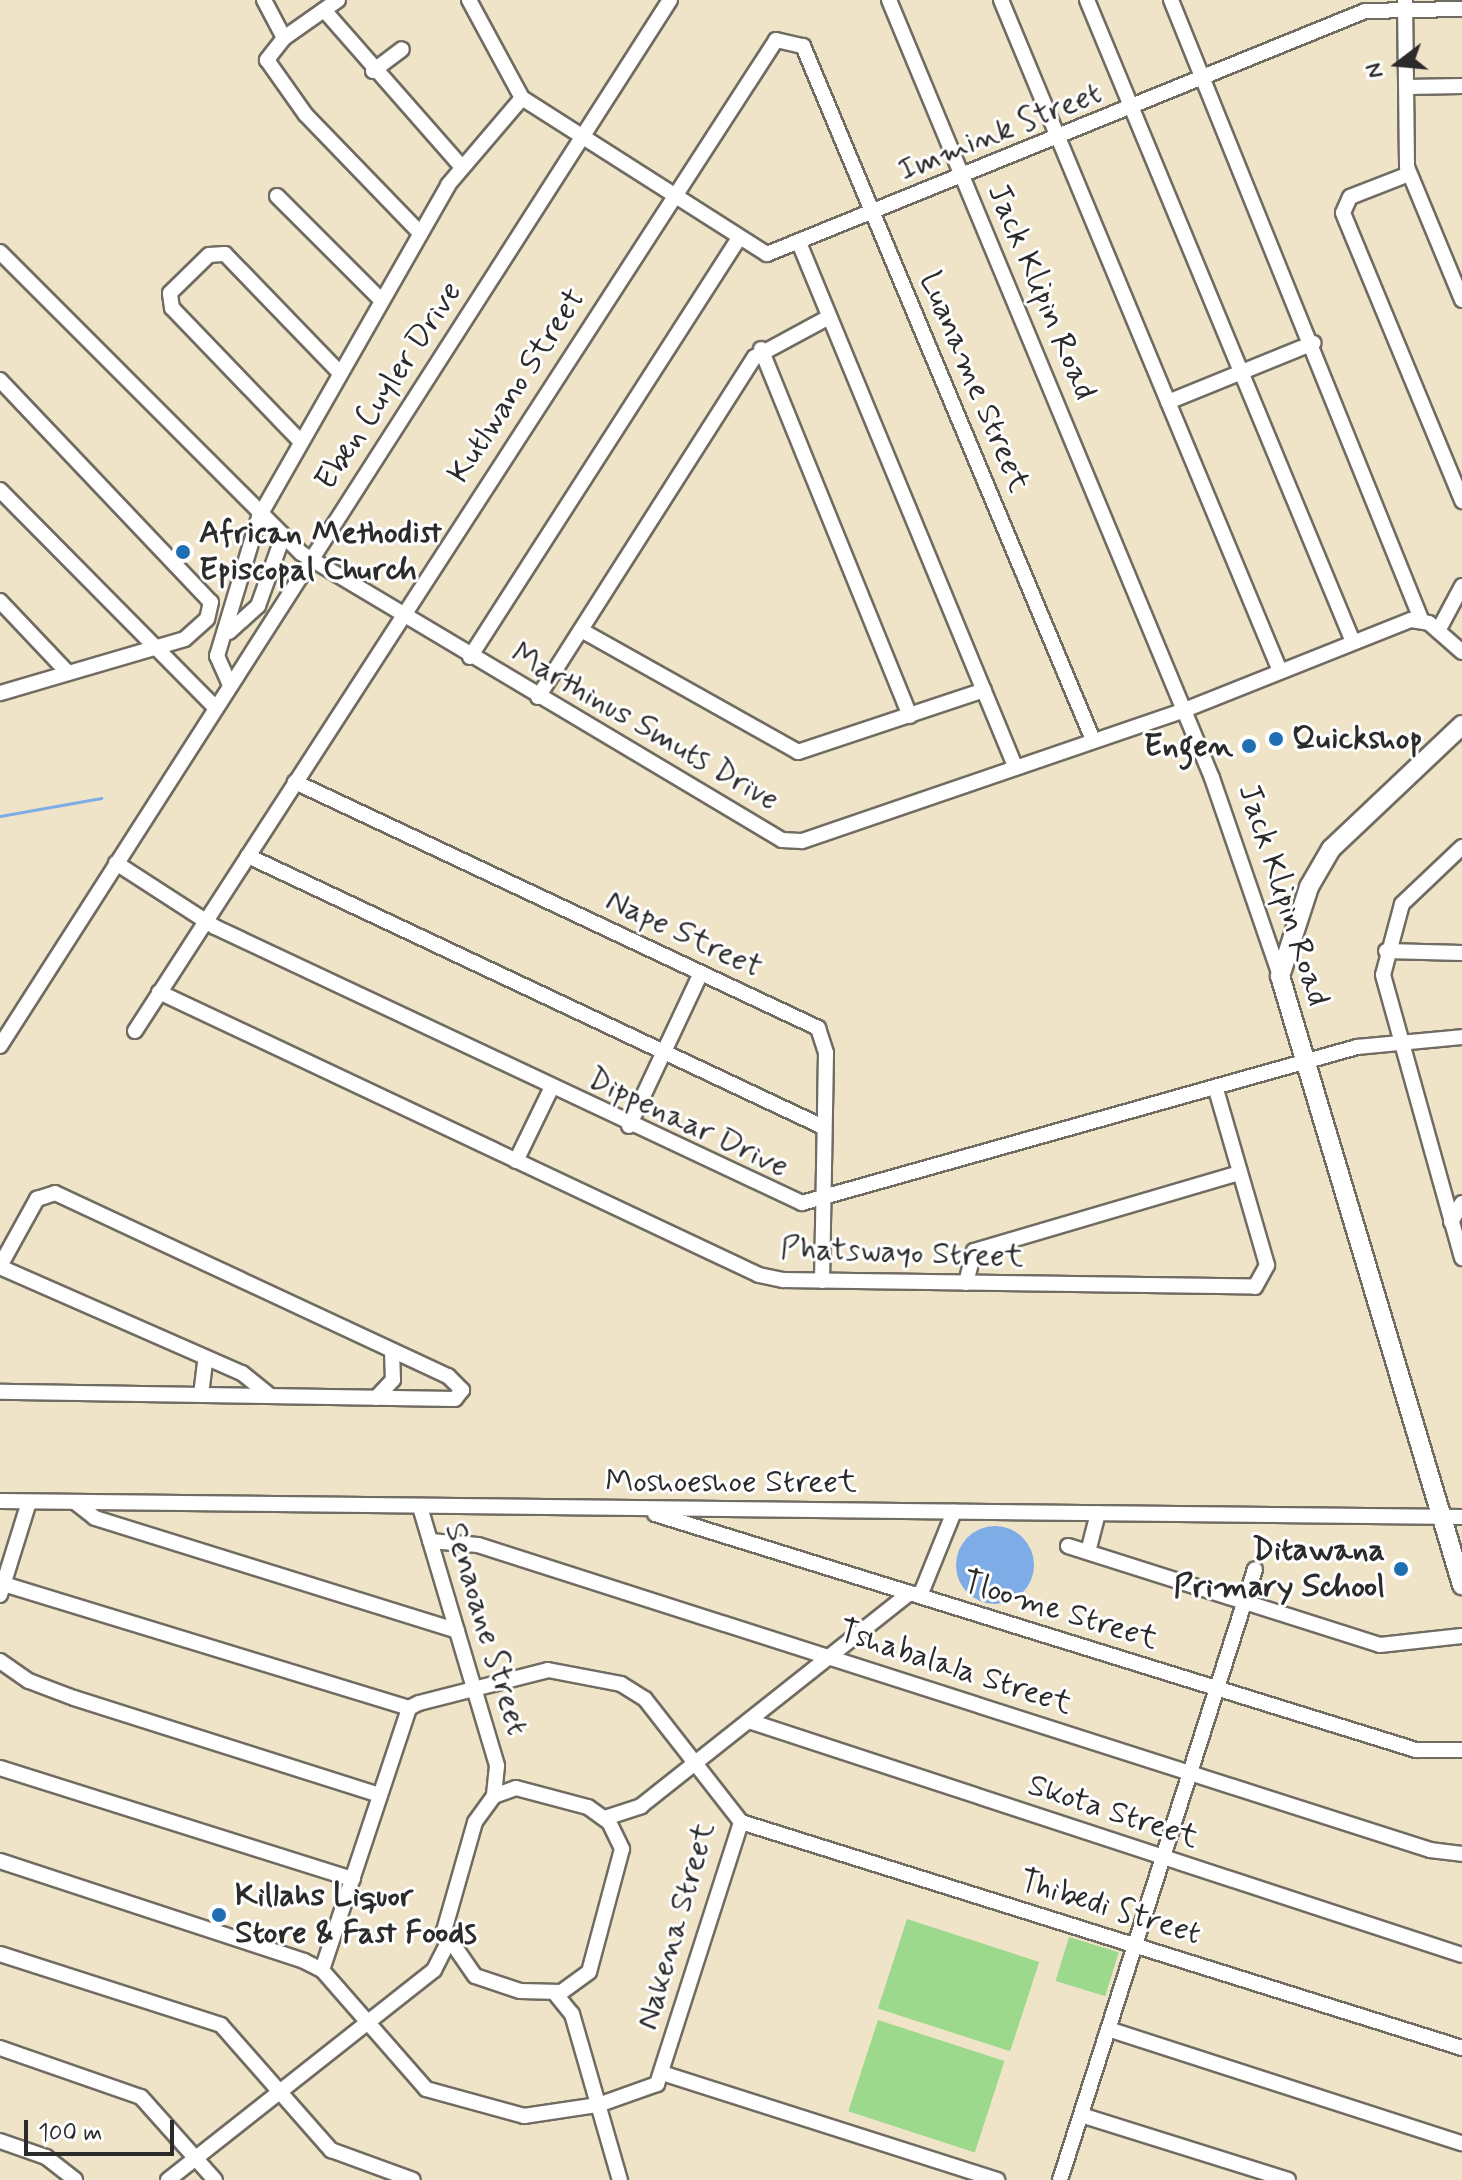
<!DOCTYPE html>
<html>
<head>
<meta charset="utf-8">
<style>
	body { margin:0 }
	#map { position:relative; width:1462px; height:2180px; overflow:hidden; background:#f0e4c8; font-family:Mynerve,sans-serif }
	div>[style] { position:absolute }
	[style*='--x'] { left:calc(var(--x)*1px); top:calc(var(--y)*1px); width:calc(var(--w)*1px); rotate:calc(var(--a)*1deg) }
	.green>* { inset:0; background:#9cd98d; transform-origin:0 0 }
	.water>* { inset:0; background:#7dace7 }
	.round { border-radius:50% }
	.stream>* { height:3px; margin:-1.5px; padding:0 1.5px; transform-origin:1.5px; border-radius:1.5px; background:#7dace7 }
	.roads { filter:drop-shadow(2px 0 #706c62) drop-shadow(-2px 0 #706c62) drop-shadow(0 2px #706c62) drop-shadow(0 -2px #706c62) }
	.minor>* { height:14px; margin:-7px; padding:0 7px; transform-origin:7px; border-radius:7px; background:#fff }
	.major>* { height:18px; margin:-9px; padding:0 9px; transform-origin:9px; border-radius:9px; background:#fff }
	.dots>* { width:22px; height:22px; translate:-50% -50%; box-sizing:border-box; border:4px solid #fff; border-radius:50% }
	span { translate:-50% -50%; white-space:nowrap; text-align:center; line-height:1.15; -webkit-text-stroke:6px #fff; paint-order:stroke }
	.street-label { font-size:32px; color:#2b2b2b }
	.poi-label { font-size:32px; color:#2b2b2b; font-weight:700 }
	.left { translate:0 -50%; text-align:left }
	.right { translate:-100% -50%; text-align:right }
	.north { position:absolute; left:1358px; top:24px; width:80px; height:80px; -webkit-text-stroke:6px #fff; paint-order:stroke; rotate:254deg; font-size:22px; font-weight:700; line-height:32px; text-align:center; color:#2b2b2b }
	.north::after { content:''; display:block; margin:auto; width:28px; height:36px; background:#2b2b2b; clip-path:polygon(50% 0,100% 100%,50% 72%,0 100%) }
	.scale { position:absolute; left:24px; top:2120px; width:150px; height:36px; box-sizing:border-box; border:4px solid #2b2b2b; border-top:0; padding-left:10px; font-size:24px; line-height:28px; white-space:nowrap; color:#2b2b2b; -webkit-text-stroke:6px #fff; paint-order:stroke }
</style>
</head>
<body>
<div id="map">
	<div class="green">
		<i style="left:907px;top:1919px;width:139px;height:94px;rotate:18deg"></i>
		<i style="left:1069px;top:1937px;width:52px;height:46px;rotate:17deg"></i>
		<i style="left:878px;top:2020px;width:133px;height:96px;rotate:18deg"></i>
	</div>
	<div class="water">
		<i class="round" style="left:956px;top:1526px;width:78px;height:78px"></i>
	</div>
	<div class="stream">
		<i style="--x:0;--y:816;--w:103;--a:-10.1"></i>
	</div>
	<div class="roads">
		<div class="minor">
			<i style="--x:264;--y:0;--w:43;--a:62.2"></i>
			<i style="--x:338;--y:0;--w:66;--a:144.9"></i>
			<i style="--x:284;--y:38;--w:28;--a:128"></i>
			<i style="--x:267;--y:60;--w:67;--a:54.7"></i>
			<i style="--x:306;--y:115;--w:164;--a:46"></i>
			<i style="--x:469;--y:0;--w:111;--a:61.6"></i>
			<i style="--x:522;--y:98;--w:290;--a:32.5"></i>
			<i style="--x:767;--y:254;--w:645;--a:-22.11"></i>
			<i style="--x:1365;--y:11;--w:97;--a:-1.2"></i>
			<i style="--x:889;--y:0;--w:842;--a:67.45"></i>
			<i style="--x:1212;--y:778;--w:209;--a:71"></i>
			<i style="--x:1001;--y:0;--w:727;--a:67.42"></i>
			<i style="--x:1087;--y:0;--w:695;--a:67.49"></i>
			<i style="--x:1171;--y:0;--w:668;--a:68.01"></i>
			<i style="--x:1405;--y:0;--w:167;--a:89.3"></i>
			<i style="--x:1407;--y:167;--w:144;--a:67.5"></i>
			<i style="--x:324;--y:10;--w:206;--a:48.7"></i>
			<i style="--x:373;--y:71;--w:36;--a:-37"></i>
			<i style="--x:1407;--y:87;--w:55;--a:-1"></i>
			<i style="--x:1409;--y:174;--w:63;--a:158.7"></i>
			<i style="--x:1350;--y:197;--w:17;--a:114"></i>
			<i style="--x:1343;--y:213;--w:312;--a:67.5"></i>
			<i style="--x:277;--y:196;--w:148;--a:45"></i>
			<i style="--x:800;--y:245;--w:564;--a:67.58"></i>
			<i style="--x:0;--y:252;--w:426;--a:45"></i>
			<i style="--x:301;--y:553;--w:560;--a:30.82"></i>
			<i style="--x:782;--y:840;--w:20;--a:3"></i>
			<i style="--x:802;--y:841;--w:402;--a:-18.9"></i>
			<i style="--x:1182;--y:711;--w:246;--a:-21.7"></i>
			<i style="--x:1411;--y:620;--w:18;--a:9"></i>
			<i style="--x:1429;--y:623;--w:44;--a:41.3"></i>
			<i style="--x:761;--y:349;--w:396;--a:67.9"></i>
			<i style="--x:0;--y:380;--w:306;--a:46.5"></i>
			<i style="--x:211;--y:602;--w:17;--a:103"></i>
			<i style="--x:207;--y:619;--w:30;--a:138"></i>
			<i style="--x:185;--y:639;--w:193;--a:163.7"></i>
			<i style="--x:1168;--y:402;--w:157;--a:-22.1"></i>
			<i style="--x:301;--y:442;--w:186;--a:-133.9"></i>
			<i style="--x:172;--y:308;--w:15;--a:-98"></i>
			<i style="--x:170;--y:293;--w:54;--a:-44.3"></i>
			<i style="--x:209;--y:255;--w:16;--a:-4"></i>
			<i style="--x:225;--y:254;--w:165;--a:46"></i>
			<i style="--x:0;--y:490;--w:305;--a:45.3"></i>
			<i style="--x:0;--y:601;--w:99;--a:46.6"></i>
			<i style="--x:581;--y:630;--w:249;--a:29.3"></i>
			<i style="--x:798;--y:752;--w:196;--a:-18.4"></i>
			<i style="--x:1438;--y:631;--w:51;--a:-61.9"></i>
			<i style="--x:229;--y:632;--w:39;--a:-42"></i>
			<i style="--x:258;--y:606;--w:71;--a:-70.3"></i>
			<i style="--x:470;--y:657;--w:496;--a:-57.3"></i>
			<i style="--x:230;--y:685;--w:32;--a:-114"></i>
			<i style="--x:217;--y:656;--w:145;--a:-73.2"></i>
			<i style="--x:259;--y:517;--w:382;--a:-60.3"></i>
			<i style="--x:448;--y:185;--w:114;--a:-49.6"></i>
			<i style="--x:538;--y:697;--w:403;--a:-57.5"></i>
			<i style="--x:755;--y:357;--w:84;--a:-28.4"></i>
			<i style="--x:295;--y:782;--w:578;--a:25.19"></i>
			<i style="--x:818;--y:1028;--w:26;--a:72"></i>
			<i style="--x:826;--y:1053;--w:228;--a:91"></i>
			<i style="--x:1462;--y:847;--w:83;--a:136.5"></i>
			<i style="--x:1402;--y:904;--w:73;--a:105"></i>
			<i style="--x:1383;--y:975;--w:294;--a:74.4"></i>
			<i style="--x:248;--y:856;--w:636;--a:25.23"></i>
			<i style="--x:116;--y:863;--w:118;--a:32.9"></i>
			<i style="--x:215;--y:927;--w:649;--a:25.18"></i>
			<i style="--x:802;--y:1203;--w:577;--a:-15.7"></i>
			<i style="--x:1357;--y:1047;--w:105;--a:-5.4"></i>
			<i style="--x:1386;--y:951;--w:76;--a:1.5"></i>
			<i style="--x:159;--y:992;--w:663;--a:25.25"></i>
			<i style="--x:759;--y:1275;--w:25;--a:12"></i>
			<i style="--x:783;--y:1280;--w:472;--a:0.8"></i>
			<i style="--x:1255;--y:1287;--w:25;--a:-61"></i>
			<i style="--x:1267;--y:1265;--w:183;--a:-106.2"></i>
			<i style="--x:135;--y:1031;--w:1180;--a:-57.1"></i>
			<i style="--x:776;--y:40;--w:28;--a:13"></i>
			<i style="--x:803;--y:46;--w:752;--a:67.32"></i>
			<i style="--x:0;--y:1046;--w:1242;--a:-57.36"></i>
			<i style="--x:629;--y:1126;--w:169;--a:-64.8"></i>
			<i style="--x:516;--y:1161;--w:80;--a:-64.1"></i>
			<i style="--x:1451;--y:1222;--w:22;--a:-60"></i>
			<i style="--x:0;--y:1266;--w:77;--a:-61.1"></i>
			<i style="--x:37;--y:1199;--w:19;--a:-18"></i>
			<i style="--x:55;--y:1193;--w:434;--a:25"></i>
			<i style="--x:448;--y:1376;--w:20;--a:45"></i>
			<i style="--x:462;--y:1390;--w:11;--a:128"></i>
			<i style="--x:455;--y:1399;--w:455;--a:-179.1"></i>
			<i style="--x:0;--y:1267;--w:264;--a:23.7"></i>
			<i style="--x:242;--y:1373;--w:35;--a:39"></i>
			<i style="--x:966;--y:1283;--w:33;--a:-76"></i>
			<i style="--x:974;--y:1251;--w:276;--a:-16.4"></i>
			<i style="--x:201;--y:1395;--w:34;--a:-83"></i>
			<i style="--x:376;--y:1398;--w:25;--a:-47"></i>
			<i style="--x:393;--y:1380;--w:28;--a:-92"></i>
			<i style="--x:0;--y:1501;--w:1462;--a:0.63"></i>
			<i style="--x:76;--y:1503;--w:24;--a:38"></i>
			<i style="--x:95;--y:1518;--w:379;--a:17.3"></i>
			<i style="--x:420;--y:1507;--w:270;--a:73.4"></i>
			<i style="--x:497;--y:1766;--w:30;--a:96"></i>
			<i style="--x:655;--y:1514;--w:797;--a:17.23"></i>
			<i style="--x:1416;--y:1750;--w:46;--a:0"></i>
			<i style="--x:430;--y:1541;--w:48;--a:4.8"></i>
			<i style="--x:478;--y:1545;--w:1000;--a:17.76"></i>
			<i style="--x:1430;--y:1850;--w:32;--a:7"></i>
			<i style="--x:1068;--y:1546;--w:327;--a:17.6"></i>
			<i style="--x:1380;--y:1645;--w:82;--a:-6.3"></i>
			<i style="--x:1088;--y:1552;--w:40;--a:-75.6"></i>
			<i style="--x:7;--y:1585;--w:420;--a:17"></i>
			<i style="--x:0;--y:1595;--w:97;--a:-72.7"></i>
			<i style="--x:920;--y:1596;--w:91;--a:-68"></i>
			<i style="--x:0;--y:1661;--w:35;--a:35"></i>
			<i style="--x:29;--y:1681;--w:48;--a:20.7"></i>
			<i style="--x:74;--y:1698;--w:321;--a:17.6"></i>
			<i style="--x:749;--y:1721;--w:750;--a:18.17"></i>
			<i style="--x:0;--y:1768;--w:370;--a:17.5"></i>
			<i style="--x:516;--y:1788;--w:74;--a:14.8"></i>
			<i style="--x:588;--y:1807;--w:26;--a:36"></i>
			<i style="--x:609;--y:1822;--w:30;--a:64"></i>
			<i style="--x:622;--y:1849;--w:127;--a:105"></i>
			<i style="--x:589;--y:1972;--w:34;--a:144"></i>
			<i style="--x:561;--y:1992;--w:41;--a:-178.6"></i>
			<i style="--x:520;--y:1991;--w:47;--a:-161.6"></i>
			<i style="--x:475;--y:1976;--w:55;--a:-124.6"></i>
			<i style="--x:444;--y:1931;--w:113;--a:-74.1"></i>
			<i style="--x:475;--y:1822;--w:32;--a:-54"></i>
			<i style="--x:494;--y:1796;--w:23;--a:-20"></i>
			<i style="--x:605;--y:1818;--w:38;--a:-18"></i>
			<i style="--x:641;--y:1806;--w:343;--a:-38.4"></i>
			<i style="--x:741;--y:1822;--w:756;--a:17.4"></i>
			<i style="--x:0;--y:1861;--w:320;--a:18.2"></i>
			<i style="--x:304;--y:1961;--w:20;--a:27"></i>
			<i style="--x:322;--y:1970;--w:158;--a:48.8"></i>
			<i style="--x:426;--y:2089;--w:102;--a:15.4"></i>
			<i style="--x:524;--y:2116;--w:75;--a:-8.5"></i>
			<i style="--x:598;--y:2105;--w:63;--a:-19.6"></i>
			<i style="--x:657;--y:2084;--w:275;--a:-72.2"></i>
			<i style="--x:0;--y:1954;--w:232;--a:17.8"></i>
			<i style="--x:221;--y:2025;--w:167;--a:48.7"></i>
			<i style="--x:331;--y:2150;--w:87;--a:20.1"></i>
			<i style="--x:322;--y:1970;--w:276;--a:-71.6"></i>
			<i style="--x:409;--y:1708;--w:11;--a:-27"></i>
			<i style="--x:419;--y:1703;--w:133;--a:-14.3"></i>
			<i style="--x:548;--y:1670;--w:74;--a:10.9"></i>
			<i style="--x:621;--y:1684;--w:28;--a:32"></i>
			<i style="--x:645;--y:1699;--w:156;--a:52"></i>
			<i style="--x:554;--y:1992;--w:28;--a:51"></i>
			<i style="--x:572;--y:2014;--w:173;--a:73.9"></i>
			<i style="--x:1108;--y:2029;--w:372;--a:17.9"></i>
			<i style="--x:0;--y:2048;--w:149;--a:19.2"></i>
			<i style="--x:141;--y:2097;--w:111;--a:48.3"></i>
			<i style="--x:662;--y:2073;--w:352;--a:17.7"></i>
			<i style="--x:1081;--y:2115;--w:217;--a:17.4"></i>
			<i style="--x:0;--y:2141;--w:49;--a:19.2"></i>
			<i style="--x:46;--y:2157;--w:37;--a:38"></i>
			<i style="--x:168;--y:2180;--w:339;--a:-38.3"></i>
			<i style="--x:434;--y:1970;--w:31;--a:-63"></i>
			<i style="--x:1060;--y:2180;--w:641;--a:-72.3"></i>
		</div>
		<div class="major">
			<i style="--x:1462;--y:725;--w:180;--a:136.6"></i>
			<i style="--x:1331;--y:849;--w:44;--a:120.1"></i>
			<i style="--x:1309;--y:887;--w:94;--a:108"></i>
			<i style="--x:1280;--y:976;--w:636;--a:73.36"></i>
		</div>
	</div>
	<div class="dots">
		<i style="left:183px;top:552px;background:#1f6fb2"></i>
		<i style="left:1276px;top:739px;background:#1f6fb2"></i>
		<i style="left:1249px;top:746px;background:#1f6fb2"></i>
		<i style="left:1401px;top:1569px;background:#1f6fb2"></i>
		<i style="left:219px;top:1915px;background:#1f6fb2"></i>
	</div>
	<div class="street-label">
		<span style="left:1000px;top:132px;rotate:-22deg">Immink Street</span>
		<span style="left:1041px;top:292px;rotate:67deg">Jack Klipin Road</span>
		<span style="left:974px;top:382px;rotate:67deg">Luaname Street</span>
		<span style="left:389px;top:386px;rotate:-57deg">Eben Cuyler Drive</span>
		<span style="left:517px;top:386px;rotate:-57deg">Kutlwano Street</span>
		<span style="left:645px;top:727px;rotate:30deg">Marthinus Smuts Drive</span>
		<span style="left:1283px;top:895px;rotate:72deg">Jack Klipin Road</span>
		<span style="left:684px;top:934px;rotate:25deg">Nape Street</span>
		<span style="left:688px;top:1123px;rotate:25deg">Dippenaar Drive</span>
		<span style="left:902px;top:1253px;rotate:2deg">Phatswayo Street</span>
		<span style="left:731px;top:1482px">Moshoeshoe Street</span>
		<span style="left:1060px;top:1611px;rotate:17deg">Tloome Street</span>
		<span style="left:486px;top:1629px;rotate:73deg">Senaoane Street</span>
		<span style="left:955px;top:1668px;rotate:18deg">Tshabalala Street</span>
		<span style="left:1113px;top:1812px;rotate:18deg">Skota Street</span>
		<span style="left:1110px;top:1908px;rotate:17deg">Thibedi Street</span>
		<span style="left:676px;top:1926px;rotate:-74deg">Nakena Street</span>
	</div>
	<div class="poi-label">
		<span class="left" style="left:199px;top:552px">African Methodist<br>Episcopal Church</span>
		<span class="left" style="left:1292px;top:739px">Quickshop</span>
		<span class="right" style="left:1233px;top:746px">Engen</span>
		<span class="right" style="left:1385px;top:1569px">Ditawana<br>Primary School</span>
		<span class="left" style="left:235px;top:1915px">Killahs Liquor<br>Store &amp; Fast Foods</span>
	</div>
	<div class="north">N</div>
	<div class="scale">100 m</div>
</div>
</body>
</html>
